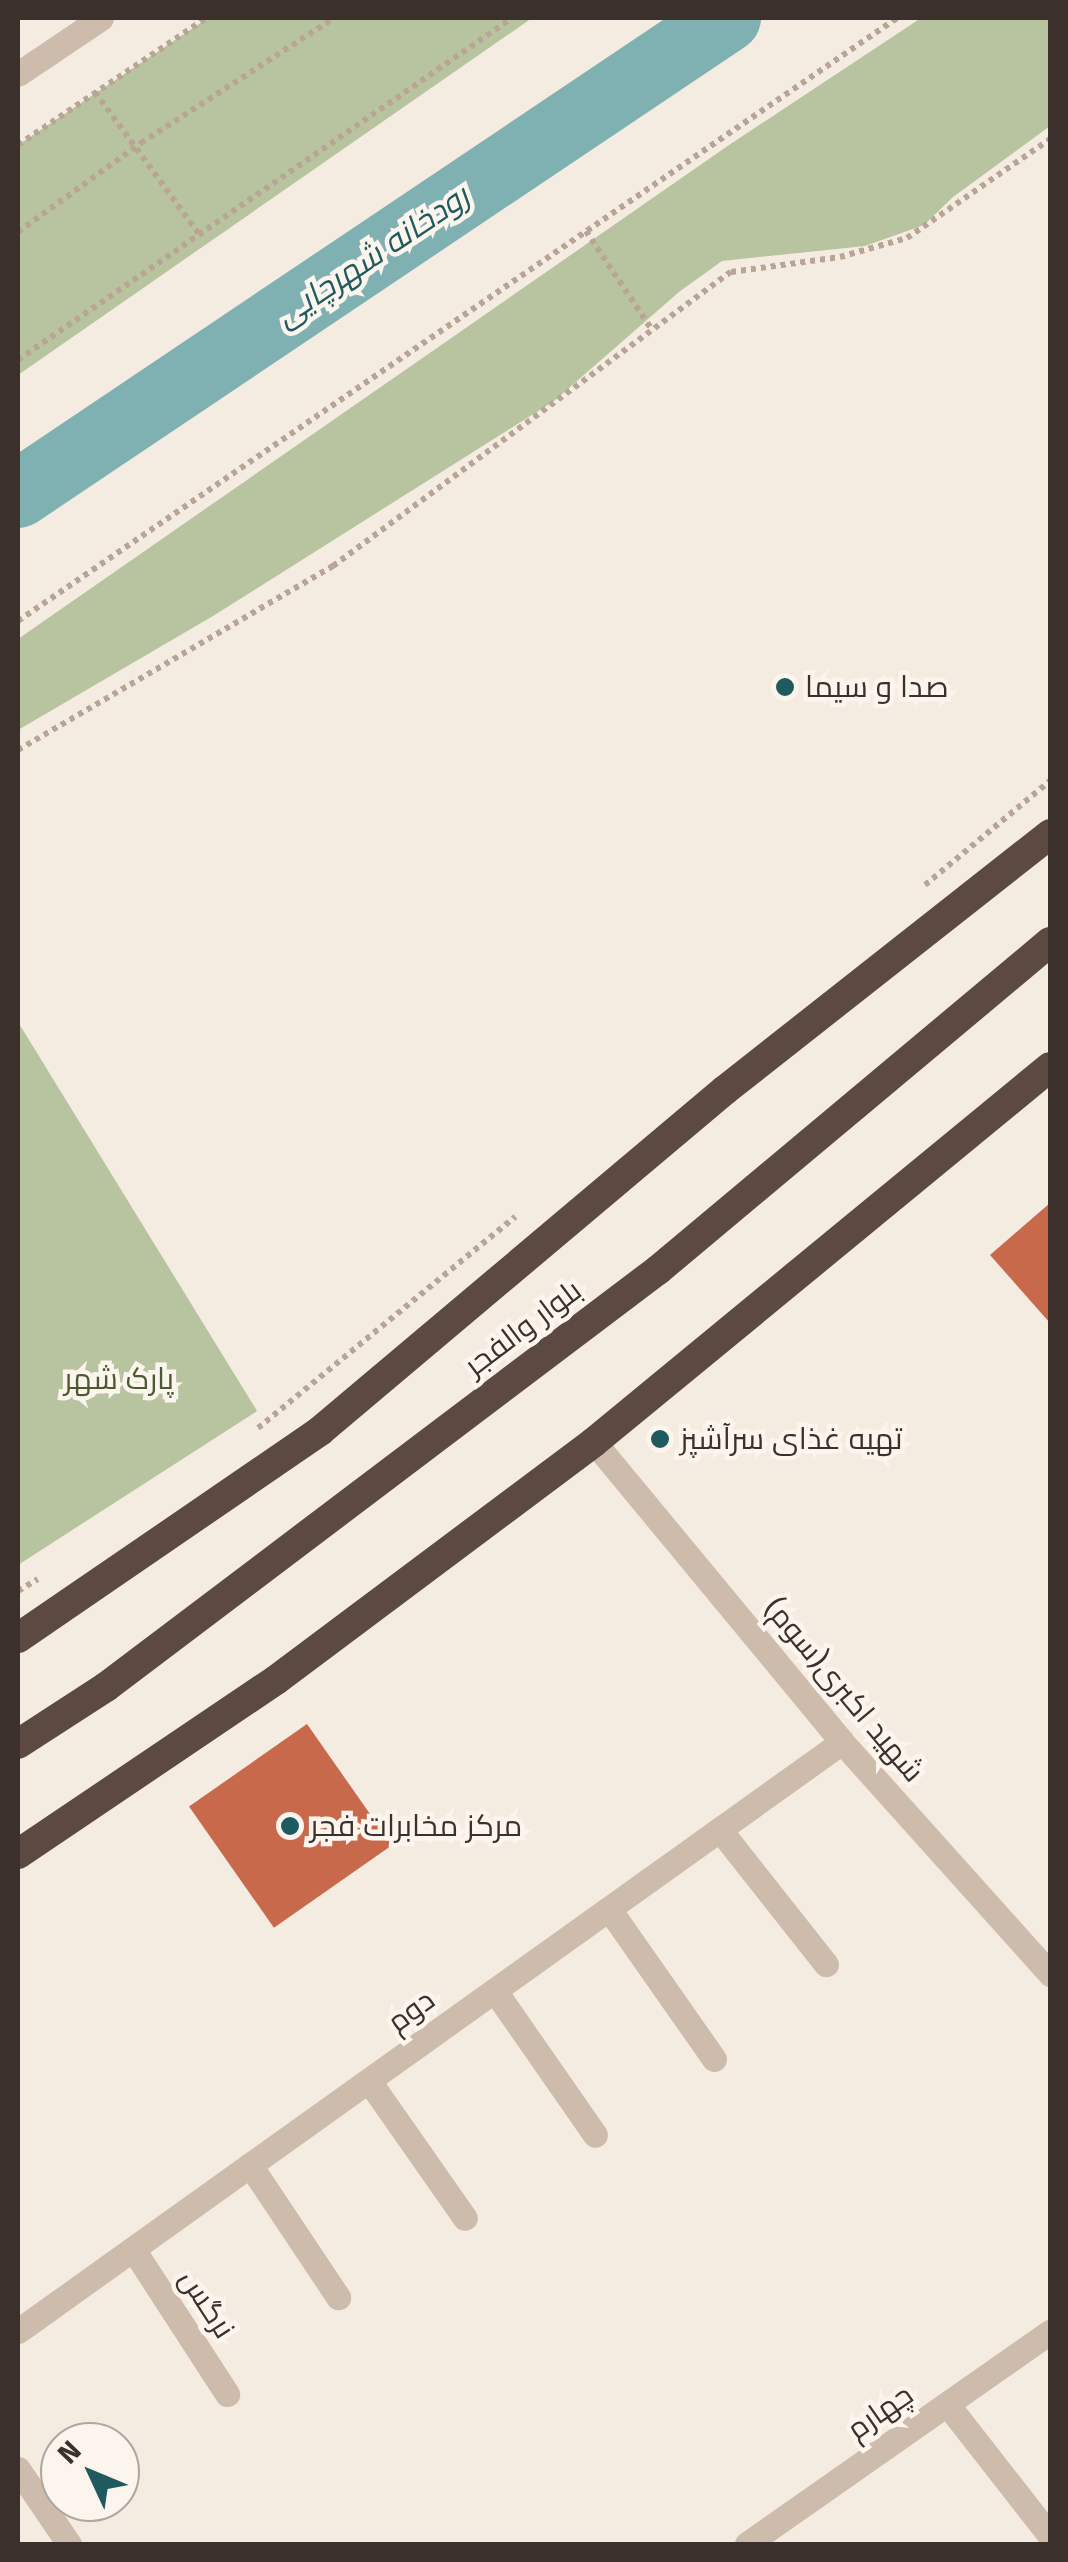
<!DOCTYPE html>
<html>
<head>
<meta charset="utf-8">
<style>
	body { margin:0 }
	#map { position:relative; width:1068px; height:2562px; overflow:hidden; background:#f4ebe1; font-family:"Fira Sans",Cairo,sans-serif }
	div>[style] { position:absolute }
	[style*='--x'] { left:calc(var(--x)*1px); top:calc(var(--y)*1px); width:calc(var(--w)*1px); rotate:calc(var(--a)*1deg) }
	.green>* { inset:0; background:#b8c4a0 }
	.river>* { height:68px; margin:-34px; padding:0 34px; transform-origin:34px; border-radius:34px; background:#7fb0b2 }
	.building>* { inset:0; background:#c8694b; transform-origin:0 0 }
	.path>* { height:6px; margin-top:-3px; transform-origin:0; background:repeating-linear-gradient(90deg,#b9a596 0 5px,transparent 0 10px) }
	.minor>* { height:25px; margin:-12.5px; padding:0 12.5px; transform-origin:12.5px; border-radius:12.5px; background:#cdbbac }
	.highway>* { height:30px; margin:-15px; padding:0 15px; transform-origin:15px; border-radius:15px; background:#5c4a42 }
	.dots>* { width:28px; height:28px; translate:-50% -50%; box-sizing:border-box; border:5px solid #fbf5ee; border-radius:50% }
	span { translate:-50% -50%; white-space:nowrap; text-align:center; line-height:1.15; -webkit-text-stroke:9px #fbf5ee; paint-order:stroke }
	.poi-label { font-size:30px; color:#3b302b }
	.left { translate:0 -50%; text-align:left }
	.street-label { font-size:30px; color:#3b302b }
	.park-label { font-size:30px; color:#4a5a2e }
	.water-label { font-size:32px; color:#1f5a5e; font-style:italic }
	.frame { position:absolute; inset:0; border:20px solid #3b302b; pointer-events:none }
	.north { position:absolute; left:40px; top:2422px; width:100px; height:100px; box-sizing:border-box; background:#fbf5ee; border:2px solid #aea6a0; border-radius:50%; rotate:314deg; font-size:28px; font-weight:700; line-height:40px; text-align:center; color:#3b302b }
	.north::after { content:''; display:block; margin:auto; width:35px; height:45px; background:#1f5a5e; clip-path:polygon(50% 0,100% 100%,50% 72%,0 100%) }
</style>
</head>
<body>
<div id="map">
	<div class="green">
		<i style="clip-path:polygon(208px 18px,532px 18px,18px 375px,18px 145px)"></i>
		<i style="clip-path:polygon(921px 18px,1050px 18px,1050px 126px,953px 197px,924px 225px,865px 246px,722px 261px,679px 292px,554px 401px,213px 616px,18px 730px,18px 639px,729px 145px)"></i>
		<i style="clip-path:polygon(18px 1022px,257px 1411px,18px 1565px)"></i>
	</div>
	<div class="river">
		<i style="--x:18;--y:494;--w:854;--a:-33.88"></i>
	</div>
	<div class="building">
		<i style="clip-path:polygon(1050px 1203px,1050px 1323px,990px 1255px)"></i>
		<i style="left:307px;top:1724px;width:148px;height:144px;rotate:55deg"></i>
	</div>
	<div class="path">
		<i style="--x:95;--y:92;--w:176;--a:53.8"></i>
		<i style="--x:18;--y:145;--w:227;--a:-34"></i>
		<i style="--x:586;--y:231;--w:119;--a:56.3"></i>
		<i style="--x:18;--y:232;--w:152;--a:-35.9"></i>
		<i style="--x:141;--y:143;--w:230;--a:-32.9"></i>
		<i style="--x:18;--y:360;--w:601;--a:-34.7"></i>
		<i style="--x:18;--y:621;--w:1066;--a:-34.45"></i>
		<i style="--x:18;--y:750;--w:365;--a:-30.3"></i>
		<i style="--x:333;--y:566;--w:495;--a:-36.5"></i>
		<i style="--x:731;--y:272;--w:110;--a:-7.8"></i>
		<i style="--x:840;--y:257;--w:70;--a:-15.8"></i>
		<i style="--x:907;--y:238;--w:174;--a:-34.7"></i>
		<i style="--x:925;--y:885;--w:163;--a:-39.8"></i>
		<i style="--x:258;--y:1428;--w:333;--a:-39.4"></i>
		<i style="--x:18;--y:1591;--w:23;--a:-31"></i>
	</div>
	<div class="minor">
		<i style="--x:18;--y:74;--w:100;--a:-34"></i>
		<i style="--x:594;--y:1442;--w:389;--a:50.4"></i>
		<i style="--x:842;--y:1742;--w:312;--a:48.1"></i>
		<i style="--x:720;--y:1830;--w:171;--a:51.7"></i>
		<i style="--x:609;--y:1909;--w:183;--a:55"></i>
		<i style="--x:495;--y:1991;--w:175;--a:55.2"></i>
		<i style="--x:369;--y:2081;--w:167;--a:55"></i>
		<i style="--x:250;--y:2165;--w:159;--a:56.3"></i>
		<i style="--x:133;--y:2249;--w:173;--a:57"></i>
		<i style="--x:18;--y:2331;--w:1013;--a:-35.56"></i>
		<i style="--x:947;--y:2404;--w:167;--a:52"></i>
		<i style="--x:18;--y:2469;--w:91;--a:55.8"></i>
		<i style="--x:747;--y:2544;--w:370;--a:-35"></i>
	</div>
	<div class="highway">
		<i style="--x:18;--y:1638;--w:366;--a:-34.4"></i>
		<i style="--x:320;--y:1431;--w:529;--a:-40.1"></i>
		<i style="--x:725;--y:1090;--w:414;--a:-38.2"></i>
		<i style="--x:18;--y:1744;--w:105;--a:-32.9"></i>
		<i style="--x:106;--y:1687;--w:692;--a:-37.07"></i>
		<i style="--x:658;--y:1270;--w:511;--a:-39.92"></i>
		<i style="--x:18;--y:1854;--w:311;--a:-34"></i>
		<i style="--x:276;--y:1680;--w:397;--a:-36.8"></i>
		<i style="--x:594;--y:1442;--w:590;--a:-39.43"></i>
	</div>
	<div class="dots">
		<i style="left:785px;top:687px;background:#1f5a5e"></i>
		<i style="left:660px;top:1439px;background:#1f5a5e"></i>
		<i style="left:290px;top:1826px;background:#1f5a5e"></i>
	</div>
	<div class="poi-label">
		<span class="left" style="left:805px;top:687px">صدا و سیما</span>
		<span class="left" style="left:680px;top:1439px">تهیه غذای سرآشپز</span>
		<span class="left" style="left:310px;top:1826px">مرکز مخابرات فجر</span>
	</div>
	<div class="street-label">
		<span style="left:523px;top:1328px;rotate:-37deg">بلوار والفجر</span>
		<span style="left:844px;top:1690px;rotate:50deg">شهید اکبری(سوم)</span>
		<span style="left:411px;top:2011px;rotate:-36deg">دوم</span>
		<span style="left:207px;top:2304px;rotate:57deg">نرگس</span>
		<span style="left:880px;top:2412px;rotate:-35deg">چهارم</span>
	</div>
	<div class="park-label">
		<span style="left:119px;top:1379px">پارک شهر</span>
	</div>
	<div class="water-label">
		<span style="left:372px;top:256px;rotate:-34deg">رودخانه شهرچایی</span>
	</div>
	<div class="frame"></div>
	<div class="north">N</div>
</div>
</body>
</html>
